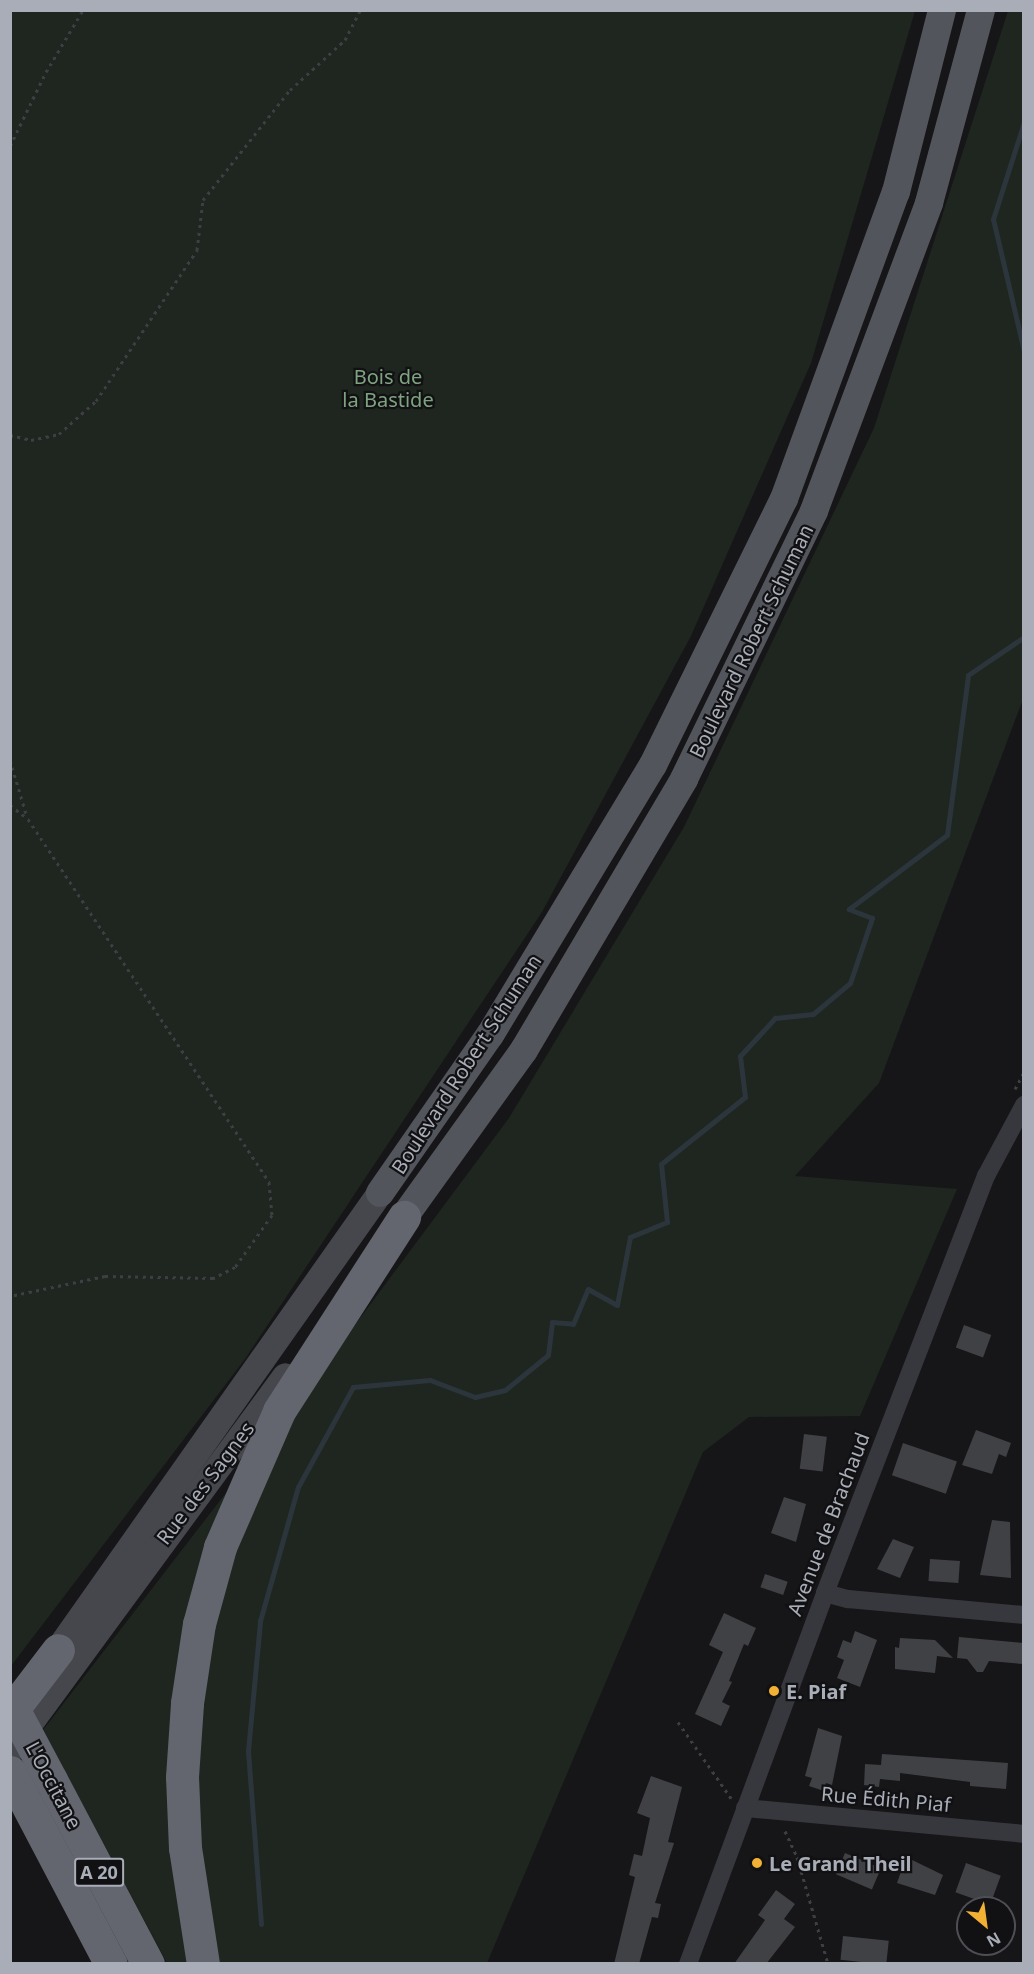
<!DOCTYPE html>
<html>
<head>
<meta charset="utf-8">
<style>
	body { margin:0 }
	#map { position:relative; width:1034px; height:1974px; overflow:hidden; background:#161618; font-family:"Noto Sans",sans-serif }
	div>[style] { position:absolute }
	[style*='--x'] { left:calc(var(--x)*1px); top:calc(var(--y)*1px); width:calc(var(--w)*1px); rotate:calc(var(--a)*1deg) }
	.green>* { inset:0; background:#1e261f }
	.stream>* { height:5px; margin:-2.5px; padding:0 2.5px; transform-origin:2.5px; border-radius:2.5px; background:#2c353c }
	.building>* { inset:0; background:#404145; transform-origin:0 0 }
	.path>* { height:3px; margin-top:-1.5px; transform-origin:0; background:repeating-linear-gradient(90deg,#3d3f44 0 3px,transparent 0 7.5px) }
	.street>* { height:18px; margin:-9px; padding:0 9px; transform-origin:9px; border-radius:9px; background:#37383d }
	.secondary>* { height:26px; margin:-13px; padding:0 13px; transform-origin:13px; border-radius:13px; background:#45474d }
	.primary>* { height:28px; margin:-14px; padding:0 14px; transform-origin:14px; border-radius:14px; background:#53555c }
	.highway>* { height:33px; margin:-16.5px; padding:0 16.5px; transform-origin:16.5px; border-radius:16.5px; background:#63666e }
	.highway-bridge>* { height:33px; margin:-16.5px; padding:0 16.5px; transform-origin:16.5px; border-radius:16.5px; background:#63666e }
	.dots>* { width:16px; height:16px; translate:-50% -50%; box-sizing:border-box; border:3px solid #111113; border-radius:50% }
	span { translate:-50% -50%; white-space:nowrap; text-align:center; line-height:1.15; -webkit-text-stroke:4.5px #111113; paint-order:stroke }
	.shield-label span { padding:2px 4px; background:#111113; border:2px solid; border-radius:4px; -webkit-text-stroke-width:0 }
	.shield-label { font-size:18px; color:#a8adb8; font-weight:700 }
	.park-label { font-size:20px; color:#7fa381 }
	.street-label { font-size:20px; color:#a8adb8 }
	.poi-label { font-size:20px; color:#a8adb8; font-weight:700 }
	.left { translate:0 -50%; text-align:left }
	.frame { position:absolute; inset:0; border:12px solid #a8adb8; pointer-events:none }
	.north { position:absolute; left:956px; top:1896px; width:60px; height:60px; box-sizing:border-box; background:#111113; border:2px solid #4d4f55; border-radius:50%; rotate:151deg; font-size:16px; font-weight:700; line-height:24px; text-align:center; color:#a8adb8 }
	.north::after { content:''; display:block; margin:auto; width:21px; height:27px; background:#f2b134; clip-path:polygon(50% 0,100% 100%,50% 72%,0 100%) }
</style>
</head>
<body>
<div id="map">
	<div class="green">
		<i style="clip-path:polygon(11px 10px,915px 11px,811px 363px,691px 636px,542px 912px,245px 1359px,11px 1666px)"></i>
		<i style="clip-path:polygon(1008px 11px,1023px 11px,1023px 699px,879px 1083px,795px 1176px,957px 1189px,860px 1416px,749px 1417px,703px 1452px,487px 1963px,167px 1963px,43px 1730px,340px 1345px,509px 1118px,684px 827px,874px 428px)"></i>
	</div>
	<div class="stream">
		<i style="--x:1024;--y:122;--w:102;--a:107.7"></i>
		<i style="--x:993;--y:219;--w:136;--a:76.8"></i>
		<i style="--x:261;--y:1924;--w:173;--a:-94.3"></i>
		<i style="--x:248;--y:1751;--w:131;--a:-84.7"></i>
		<i style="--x:260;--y:1621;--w:139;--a:-74.2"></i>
		<i style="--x:298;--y:1487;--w:114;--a:-61.2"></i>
		<i style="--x:353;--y:1387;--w:77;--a:-5.2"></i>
		<i style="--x:430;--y:1380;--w:48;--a:20.7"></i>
		<i style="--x:475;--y:1397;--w:31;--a:-13"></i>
		<i style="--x:505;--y:1390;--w:55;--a:-39.1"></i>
		<i style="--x:548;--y:1355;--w:33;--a:-83"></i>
		<i style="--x:552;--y:1322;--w:21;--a:5"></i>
		<i style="--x:573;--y:1324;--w:38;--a:-67"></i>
		<i style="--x:588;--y:1289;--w:33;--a:29"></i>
		<i style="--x:617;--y:1305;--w:69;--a:-79.2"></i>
		<i style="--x:630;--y:1237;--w:40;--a:-22"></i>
		<i style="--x:667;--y:1222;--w:58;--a:-95.9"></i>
		<i style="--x:661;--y:1164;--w:107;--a:-38.6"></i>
		<i style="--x:745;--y:1097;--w:41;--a:-97"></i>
		<i style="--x:740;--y:1056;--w:52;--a:-47.4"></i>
		<i style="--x:775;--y:1018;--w:38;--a:-6"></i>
		<i style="--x:813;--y:1014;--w:48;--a:-40"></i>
		<i style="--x:850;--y:983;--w:69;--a:-71.3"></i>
		<i style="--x:872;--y:918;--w:25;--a:-159"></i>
		<i style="--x:849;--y:909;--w:123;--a:-37.1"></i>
		<i style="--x:947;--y:835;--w:161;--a:-82.5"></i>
		<i style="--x:968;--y:675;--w:68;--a:-34.2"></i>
	</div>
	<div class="building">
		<i style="left:964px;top:1325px;width:29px;height:24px;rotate:20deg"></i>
		<i style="clip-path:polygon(976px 1430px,1011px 1443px,1006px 1457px,999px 1454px,992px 1474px,962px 1465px)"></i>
		<i style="left:804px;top:1434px;width:23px;height:35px;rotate:7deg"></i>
		<i style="left:903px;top:1443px;width:57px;height:34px;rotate:19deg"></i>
		<i style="clip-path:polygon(784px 1497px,806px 1504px,796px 1542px,771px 1533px)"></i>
		<i style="clip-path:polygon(992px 1520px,1010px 1522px,1011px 1578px,980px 1575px)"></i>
		<i style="clip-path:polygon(893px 1539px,914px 1547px,900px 1578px,877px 1569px)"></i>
		<i style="left:930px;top:1559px;width:30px;height:22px;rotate:4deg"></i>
		<i style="left:765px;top:1574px;width:24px;height:14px;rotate:19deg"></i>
		<i style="clip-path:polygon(724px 1613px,756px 1628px,748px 1646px,744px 1644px,729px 1681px,732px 1682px,722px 1702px,730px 1706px,721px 1726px,695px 1714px,723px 1652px,709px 1645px)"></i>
		<i style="clip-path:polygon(855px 1631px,877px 1640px,860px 1687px,837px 1678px,844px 1660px,837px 1657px,843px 1640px,851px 1643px)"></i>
		<i style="clip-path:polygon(959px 1637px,1023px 1643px,1023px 1664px,989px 1661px,983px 1672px,977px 1672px,967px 1659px,957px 1658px)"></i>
		<i style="clip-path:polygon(900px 1638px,935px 1640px,953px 1658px,937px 1656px,935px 1673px,895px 1669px,895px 1647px,899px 1648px)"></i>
		<i style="clip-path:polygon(818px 1728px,842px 1736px,832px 1785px,826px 1783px,824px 1791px,809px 1786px,812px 1778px,805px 1776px)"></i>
		<i style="clip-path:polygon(882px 1754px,1008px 1763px,1006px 1789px,970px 1786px,970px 1782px,900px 1773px,900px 1781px,880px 1779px,879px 1787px,864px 1785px,865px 1764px,881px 1765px)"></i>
		<i style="clip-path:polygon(651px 1776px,682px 1787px,668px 1842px,674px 1843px,655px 1903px,661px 1904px,658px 1918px,652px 1917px,639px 1964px,614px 1964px,635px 1877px,629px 1875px,634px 1854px,642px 1856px,650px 1818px,637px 1813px)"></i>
		<i style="left:845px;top:1853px;width:39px;height:23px;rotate:23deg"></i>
		<i style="clip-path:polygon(906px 1857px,943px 1875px,935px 1895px,897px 1883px)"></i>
		<i style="left:966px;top:1863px;width:37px;height:31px;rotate:20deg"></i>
		<i style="clip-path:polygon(776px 1890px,795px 1904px,784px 1919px,795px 1927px,766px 1964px,734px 1964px,765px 1920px,758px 1915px)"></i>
		<i style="left:843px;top:1936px;width:46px;height:24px;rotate:6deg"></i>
	</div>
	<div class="path">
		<i style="--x:10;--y:146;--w:82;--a:-64.1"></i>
		<i style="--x:46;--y:72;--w:72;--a:-59.2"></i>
		<i style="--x:10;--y:435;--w:22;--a:13"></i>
		<i style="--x:31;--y:440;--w:29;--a:-12"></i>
		<i style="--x:59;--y:434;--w:50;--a:-41.7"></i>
		<i style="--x:96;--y:401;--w:182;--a:-56.2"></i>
		<i style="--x:197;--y:250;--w:50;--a:-83.2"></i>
		<i style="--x:203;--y:200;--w:140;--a:-51.7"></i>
		<i style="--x:290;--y:90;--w:74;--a:-42.3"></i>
		<i style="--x:345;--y:40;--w:34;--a:-63"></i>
		<i style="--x:10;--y:760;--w:59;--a:73.4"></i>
		<i style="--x:10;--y:805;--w:23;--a:38"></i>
		<i style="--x:28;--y:819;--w:436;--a:56.4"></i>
		<i style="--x:269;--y:1182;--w:33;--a:85"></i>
		<i style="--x:272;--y:1215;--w:64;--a:125.4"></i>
		<i style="--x:235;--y:1267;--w:25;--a:153"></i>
		<i style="--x:213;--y:1278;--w:108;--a:-178.9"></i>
		<i style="--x:105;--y:1276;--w:97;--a:168.1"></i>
		<i style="--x:1015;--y:1089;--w:19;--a:-62"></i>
		<i style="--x:678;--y:1722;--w:93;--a:55.1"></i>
		<i style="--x:785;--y:1831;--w:29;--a:65"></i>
		<i style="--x:797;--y:1857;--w:111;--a:73.8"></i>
	</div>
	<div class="street">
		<i style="--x:825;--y:1593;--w:24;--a:15"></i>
		<i style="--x:848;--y:1599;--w:177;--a:5.2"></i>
		<i style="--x:745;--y:1808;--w:280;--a:5.3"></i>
		<i style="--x:688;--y:1964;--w:395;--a:-69.7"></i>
		<i style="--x:825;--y:1593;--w:447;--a:-68.9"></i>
		<i style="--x:986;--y:1176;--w:81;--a:-61.8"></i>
	</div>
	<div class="secondary">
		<i style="--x:48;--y:1664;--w:576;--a:-54.82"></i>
		<i style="--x:10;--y:1751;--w:465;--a:-53.7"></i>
	</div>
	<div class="primary">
		<i style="--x:380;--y:1193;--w:193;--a:-55.2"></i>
		<i style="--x:490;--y:1035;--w:315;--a:-58.9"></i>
		<i style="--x:653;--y:765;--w:297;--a:-63.8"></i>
		<i style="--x:784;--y:499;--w:327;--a:-70"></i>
		<i style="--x:896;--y:192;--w:188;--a:-75.8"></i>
		<i style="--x:404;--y:1217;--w:206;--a:-54.3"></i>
		<i style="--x:524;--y:1050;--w:315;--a:-59.4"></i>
		<i style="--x:684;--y:779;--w:298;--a:-64.1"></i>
		<i style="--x:814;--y:511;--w:329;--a:-69.5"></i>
		<i style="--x:929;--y:203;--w:200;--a:-74.9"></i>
	</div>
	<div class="highway">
		<i style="--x:10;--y:1713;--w:79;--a:-52.7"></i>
		<i style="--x:10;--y:1772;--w:217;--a:62.3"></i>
		<i style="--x:51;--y:1780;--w:208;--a:62.2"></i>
		<i style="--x:203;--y:1964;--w:117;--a:-98.8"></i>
		<i style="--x:185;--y:1848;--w:71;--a:-92.4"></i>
		<i style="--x:182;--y:1777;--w:74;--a:-86.1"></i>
		<i style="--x:187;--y:1703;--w:80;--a:-81.4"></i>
		<i style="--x:199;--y:1624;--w:80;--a:-74.7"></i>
		<i style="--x:220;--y:1547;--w:148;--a:-66.5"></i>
		<i style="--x:279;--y:1411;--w:231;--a:-57.2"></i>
	</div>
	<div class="highway-bridge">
		<i style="--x:10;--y:1703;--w:87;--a:62"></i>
	</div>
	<div class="dots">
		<i style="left:774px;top:1691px;background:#f2b134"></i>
		<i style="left:757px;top:1863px;background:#f2b134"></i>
	</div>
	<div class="shield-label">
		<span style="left:99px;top:1872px">A 20</span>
	</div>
	<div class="park-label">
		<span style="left:388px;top:388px">Bois de<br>la Bastide</span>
	</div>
	<div class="street-label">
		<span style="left:751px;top:641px;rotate:-64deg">Boulevard Robert Schuman</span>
		<span style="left:466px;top:1064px;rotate:-57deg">Boulevard Robert Schuman</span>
		<span style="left:205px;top:1483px;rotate:-53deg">Rue des Sagnes</span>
		<span style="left:828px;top:1524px;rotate:-69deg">Avenue de Brachaud</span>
		<span style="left:54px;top:1785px;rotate:62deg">L'Occitane</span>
		<span style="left:886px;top:1799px;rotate:5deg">Rue Édith Piaf</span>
	</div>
	<div class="poi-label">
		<span class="left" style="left:786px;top:1691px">E. Piaf</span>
		<span class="left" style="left:769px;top:1863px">Le Grand Theil</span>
	</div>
	<div class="frame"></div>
	<div class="north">N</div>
</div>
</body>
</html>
